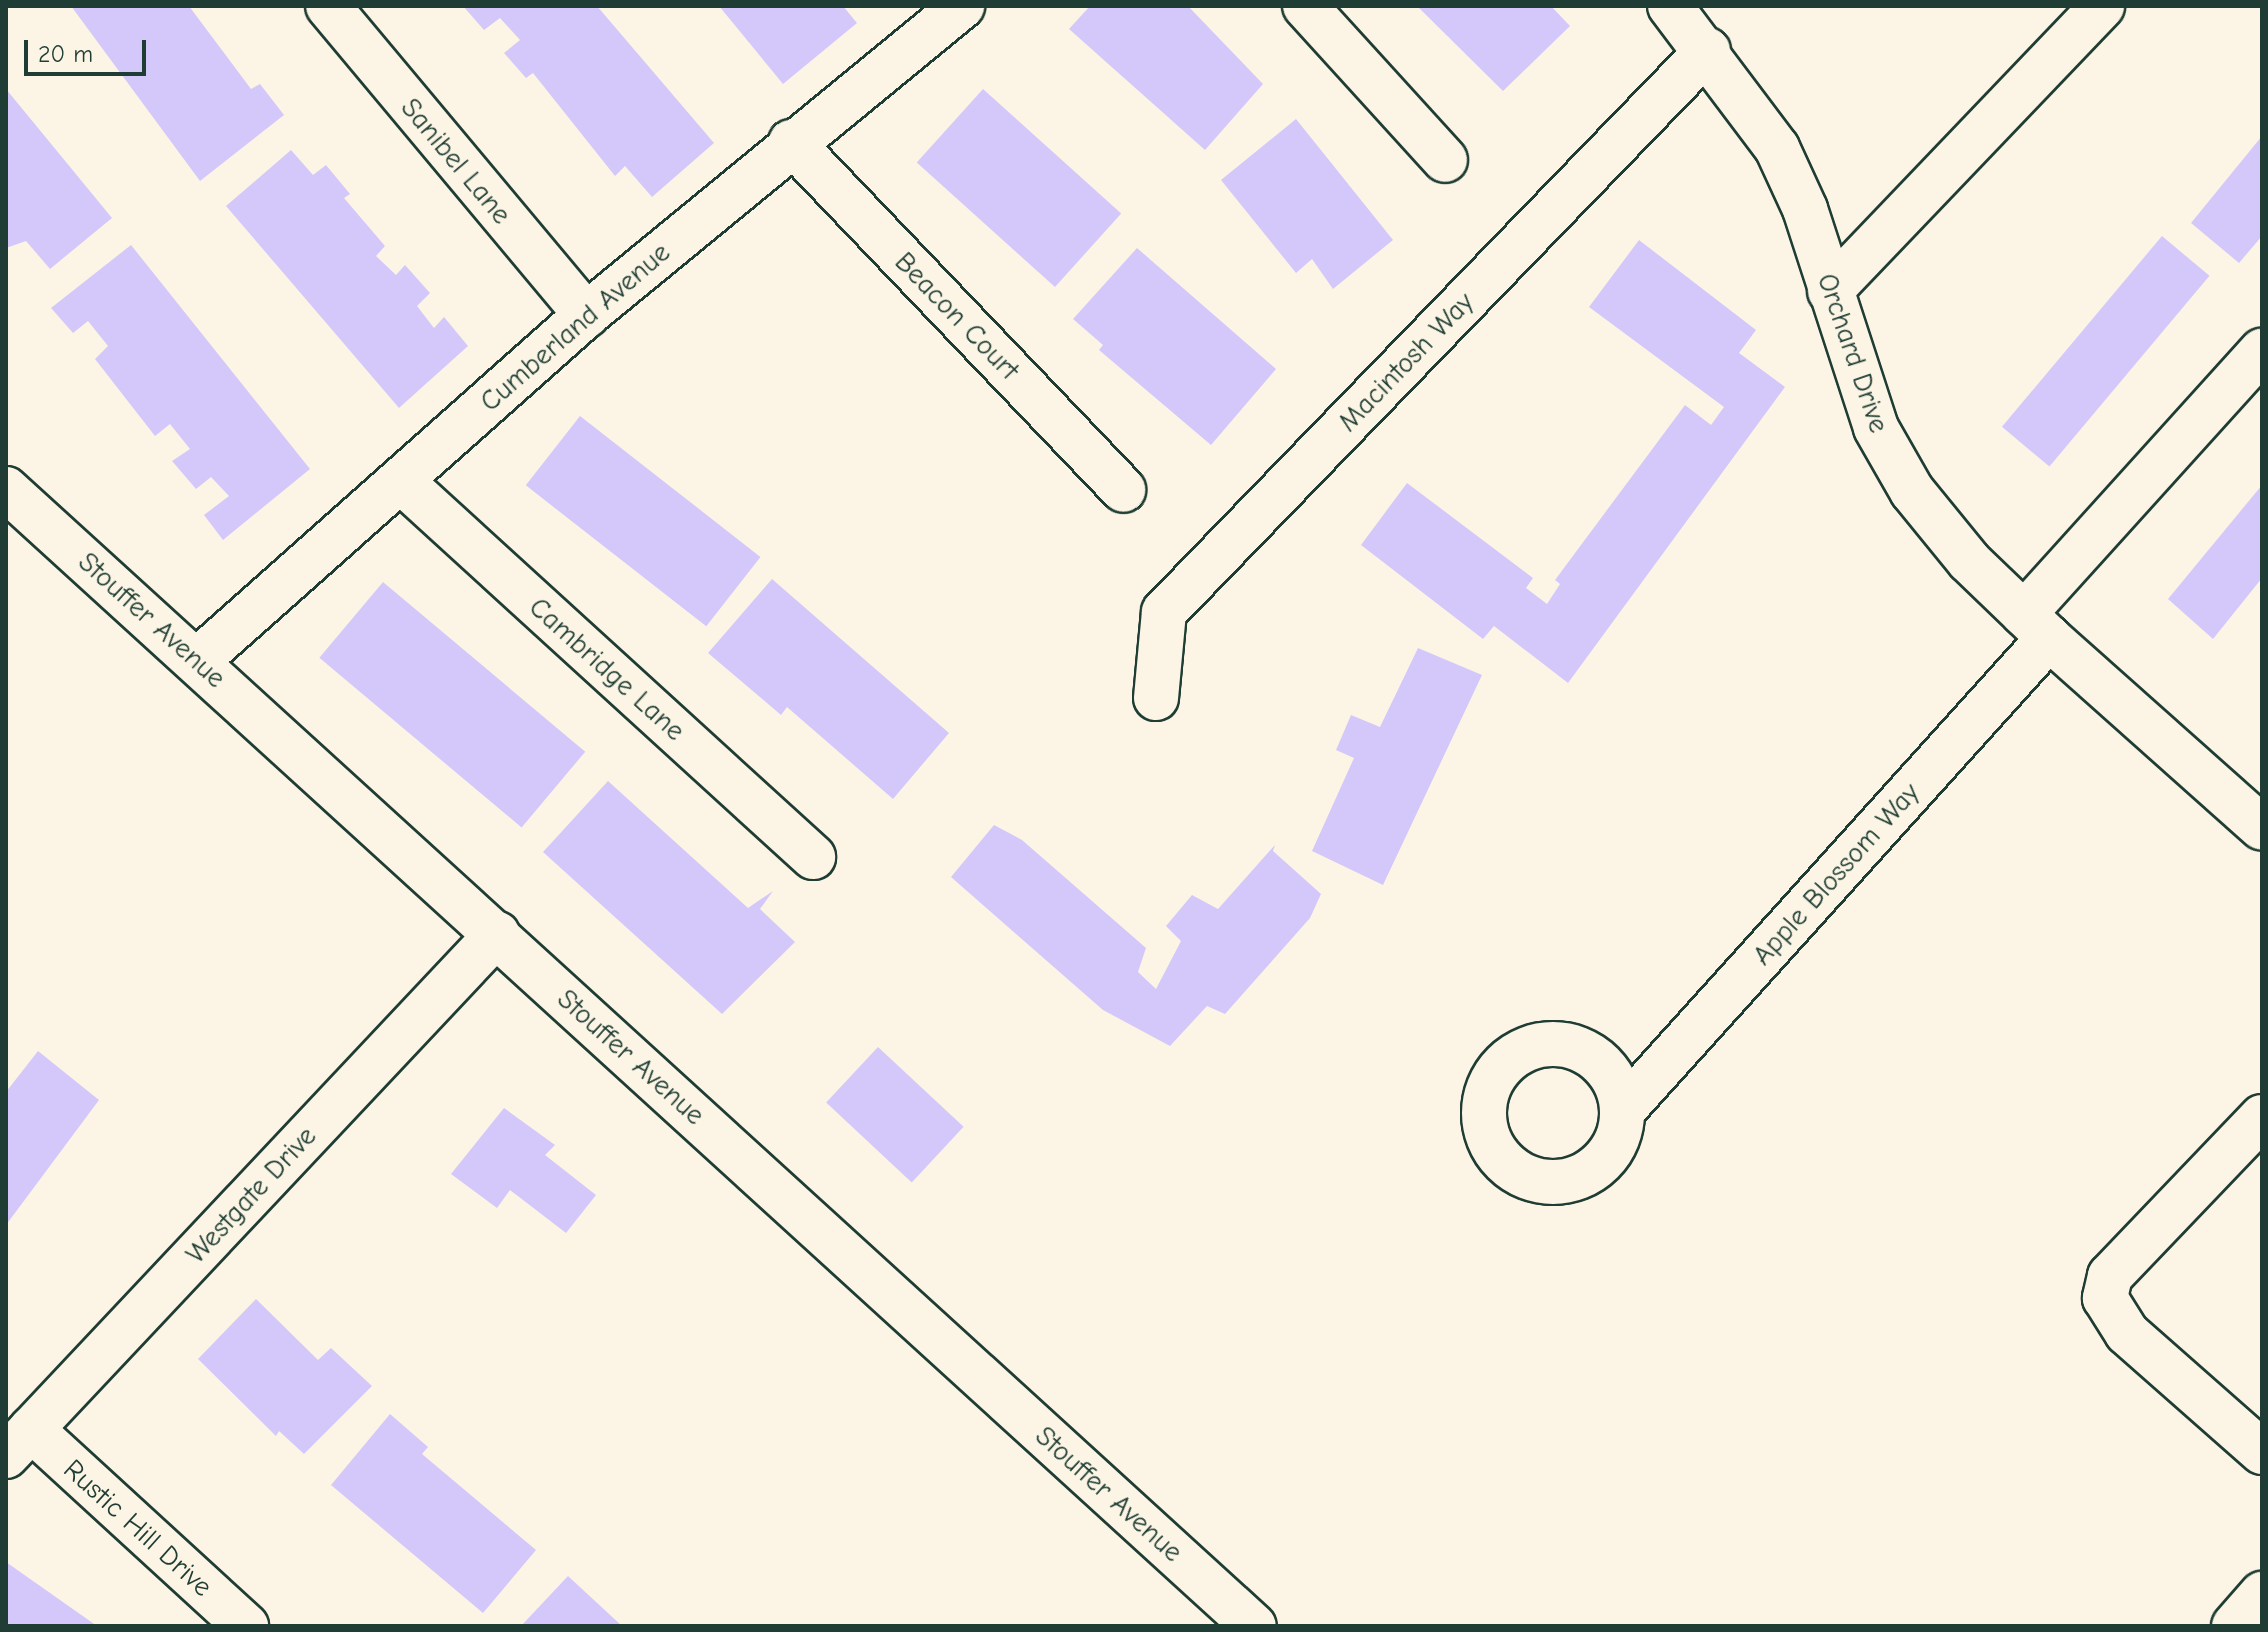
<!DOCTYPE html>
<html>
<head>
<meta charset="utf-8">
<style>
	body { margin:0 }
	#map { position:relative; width:2268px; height:1632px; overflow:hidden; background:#fcf5e5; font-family:"Comic Neue",sans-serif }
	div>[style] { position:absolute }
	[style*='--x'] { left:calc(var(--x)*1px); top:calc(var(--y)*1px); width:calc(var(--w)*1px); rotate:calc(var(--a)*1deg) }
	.building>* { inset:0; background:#d4c8fa; transform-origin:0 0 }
	.roads { filter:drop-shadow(2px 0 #1f3d34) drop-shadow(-2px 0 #1f3d34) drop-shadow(0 2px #1f3d34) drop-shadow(0 -2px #1f3d34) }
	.minor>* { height:44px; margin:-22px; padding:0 22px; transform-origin:22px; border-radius:22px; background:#fcf5e5 }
	.minor>.ring { margin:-22px; padding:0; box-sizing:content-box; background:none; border:44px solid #fcf5e5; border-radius:50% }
	span { translate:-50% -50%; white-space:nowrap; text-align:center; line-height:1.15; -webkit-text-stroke:6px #fcf5e5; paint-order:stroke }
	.street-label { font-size:28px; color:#1f3d34 }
	.frame { position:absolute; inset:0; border:8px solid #1f3d34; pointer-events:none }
	.scale { position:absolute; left:24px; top:40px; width:122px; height:36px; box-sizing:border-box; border:4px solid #1f3d34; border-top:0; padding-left:10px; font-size:24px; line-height:28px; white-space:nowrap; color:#1f3d34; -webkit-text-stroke:6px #fcf5e5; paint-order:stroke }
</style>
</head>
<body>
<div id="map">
	<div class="building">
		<i style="clip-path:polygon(71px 6px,189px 6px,251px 89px,260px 84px,284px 115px,200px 181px)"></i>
		<i style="clip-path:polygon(463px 6px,597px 6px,714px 143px,652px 197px,625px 166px,615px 176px,533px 73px,526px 78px,504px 53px,520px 40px,500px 18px,484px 30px)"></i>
		<i style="clip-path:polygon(719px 6px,843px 6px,857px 23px,783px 84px)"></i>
		<i style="clip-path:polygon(1090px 6px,1188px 6px,1263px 84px,1205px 150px,1069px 29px)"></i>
		<i style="clip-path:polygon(1417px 6px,1551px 6px,1570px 26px,1503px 91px)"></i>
		<i style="clip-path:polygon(6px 89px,112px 218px,50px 269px,26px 241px,6px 248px)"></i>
		<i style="left:983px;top:89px;width:186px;height:99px;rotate:42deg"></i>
		<i style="clip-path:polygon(1296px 119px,1393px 240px,1333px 289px,1312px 259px,1296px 273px,1221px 180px)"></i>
		<i style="clip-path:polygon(2262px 136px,2262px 236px,2239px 263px,2191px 223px)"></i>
		<i style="clip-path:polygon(291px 150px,313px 175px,326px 165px,350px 194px,344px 198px,385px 246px,376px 256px,396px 275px,405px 265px,430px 293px,417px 306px,434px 328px,444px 317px,468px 346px,399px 408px,226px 206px)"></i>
		<i style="left:2162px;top:236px;width:62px;height:249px;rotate:40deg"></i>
		<i style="clip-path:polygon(1639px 240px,1756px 330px,1739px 353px,1785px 387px,1568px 683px,1494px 626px,1483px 639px,1361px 545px,1407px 483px,1533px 578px,1526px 588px,1547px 604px,1560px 584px,1555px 580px,1685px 405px,1711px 425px,1724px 407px,1589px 307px)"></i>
		<i style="clip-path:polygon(131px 245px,310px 469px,223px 540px,204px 515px,229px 496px,211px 477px,196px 489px,172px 461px,190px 449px,170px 424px,155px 436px,95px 359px,108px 346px,88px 321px,73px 333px,51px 308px)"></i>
		<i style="clip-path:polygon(1137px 248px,1276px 369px,1211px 445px,1099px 350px,1103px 345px,1073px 319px)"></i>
		<i style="left:580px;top:416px;width:229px;height:88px;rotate:38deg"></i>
		<i style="clip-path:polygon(2262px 485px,2262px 578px,2213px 639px,2168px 599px)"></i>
		<i style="clip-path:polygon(772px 579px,949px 733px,893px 799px,787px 707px,781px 715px,708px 653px)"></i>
		<i style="left:383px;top:582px;width:264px;height:99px;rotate:40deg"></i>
		<i style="clip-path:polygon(1418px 648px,1482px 675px,1383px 885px,1312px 851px,1354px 758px,1336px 750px,1351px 715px,1380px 727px)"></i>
		<i style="clip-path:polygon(608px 781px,748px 908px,773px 891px,760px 909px,795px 942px,722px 1014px,543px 852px)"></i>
		<i style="clip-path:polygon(994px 825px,1022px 840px,1146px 948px,1138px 972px,1156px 989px,1181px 941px,1166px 926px,1192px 895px,1218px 909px,1275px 845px,1273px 851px,1321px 894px,1310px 918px,1225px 1014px,1207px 1006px,1170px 1046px,1103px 1010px,951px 877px)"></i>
		<i style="left:878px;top:1047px;width:117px;height:76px;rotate:43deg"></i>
		<i style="clip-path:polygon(38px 1051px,99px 1100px,6px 1225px,6px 1092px)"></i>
		<i style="clip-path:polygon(504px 1108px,555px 1145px,545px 1155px,596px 1195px,566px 1233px,510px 1190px,497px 1208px,451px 1174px)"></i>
		<i style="clip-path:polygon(256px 1299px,318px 1360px,331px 1348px,372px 1386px,304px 1454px,279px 1431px,276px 1436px,198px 1359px)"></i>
		<i style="clip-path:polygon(390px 1414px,428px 1447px,422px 1454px,536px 1550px,483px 1613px,331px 1485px)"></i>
		<i style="clip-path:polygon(6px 1562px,97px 1626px,6px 1626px)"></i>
		<i style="clip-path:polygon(568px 1576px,622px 1626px,521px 1626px)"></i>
	</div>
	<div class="roads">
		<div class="minor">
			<i style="--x:328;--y:6;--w:403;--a:50.1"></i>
			<i style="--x:1305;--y:6;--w:208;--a:47.7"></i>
			<i style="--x:1670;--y:6;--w:178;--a:53"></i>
			<i style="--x:1777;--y:148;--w:67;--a:65.3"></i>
			<i style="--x:1805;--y:209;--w:230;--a:72"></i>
			<i style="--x:1876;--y:428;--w:73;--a:60.3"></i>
			<i style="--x:1912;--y:491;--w:90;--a:50.8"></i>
			<i style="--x:1969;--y:561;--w:111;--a:43.9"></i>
			<i style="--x:2049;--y:638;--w:285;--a:41.7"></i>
			<i style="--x:791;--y:142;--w:481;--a:46.3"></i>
			<i style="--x:1830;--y:291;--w:394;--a:-46.3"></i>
			<i style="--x:401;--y:481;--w:558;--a:42.38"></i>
			<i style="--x:6;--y:489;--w:1688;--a:42.34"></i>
			<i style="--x:2024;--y:614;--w:355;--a:-47.9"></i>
			<i style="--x:198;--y:660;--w:519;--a:-41.64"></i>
			<i style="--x:586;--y:315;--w:487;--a:-39.4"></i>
			<i style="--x:1156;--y:698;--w:86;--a:-84.7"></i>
			<i style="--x:1164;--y:612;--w:782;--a:-45.93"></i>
			<i class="ring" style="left:1484px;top:1044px;width:94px;height:94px"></i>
			<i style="--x:1623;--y:1110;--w:636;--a:-47.93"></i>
			<i style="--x:2262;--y:1117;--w:220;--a:133.7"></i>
			<i style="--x:2110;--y:1276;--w:23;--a:103"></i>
			<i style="--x:2105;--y:1298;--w:41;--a:57.8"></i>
			<i style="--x:2127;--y:1333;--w:180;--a:41.4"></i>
			<i style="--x:31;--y:1429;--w:292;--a:42.5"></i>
			<i style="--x:6;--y:1456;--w:717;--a:-46.75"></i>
			<i style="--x:2234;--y:1626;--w:43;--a:-48.8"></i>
		</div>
	</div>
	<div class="street-label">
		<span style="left:456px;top:161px;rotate:50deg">Sanibel Lane</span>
		<span style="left:957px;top:316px;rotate:46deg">Beacon Court</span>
		<span style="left:575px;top:327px;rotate:-41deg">Cumberland Avenue</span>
		<span style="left:1853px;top:353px;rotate:71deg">Orchard Drive</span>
		<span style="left:1406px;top:362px;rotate:-46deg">Macintosh Way</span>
		<span style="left:152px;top:620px;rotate:42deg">Stouffer Avenue</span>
		<span style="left:607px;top:669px;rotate:42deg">Cambridge Lane</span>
		<span style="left:1836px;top:874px;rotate:-48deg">Apple Blossom Way</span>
		<span style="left:631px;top:1057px;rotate:42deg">Stouffer Avenue</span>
		<span style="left:251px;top:1195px;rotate:-47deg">Westgate Drive</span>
		<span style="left:1109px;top:1494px;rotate:42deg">Stouffer Avenue</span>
		<span style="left:138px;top:1528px;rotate:42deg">Rustic Hill Drive</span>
	</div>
	<div class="frame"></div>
	<div class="scale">20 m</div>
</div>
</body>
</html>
